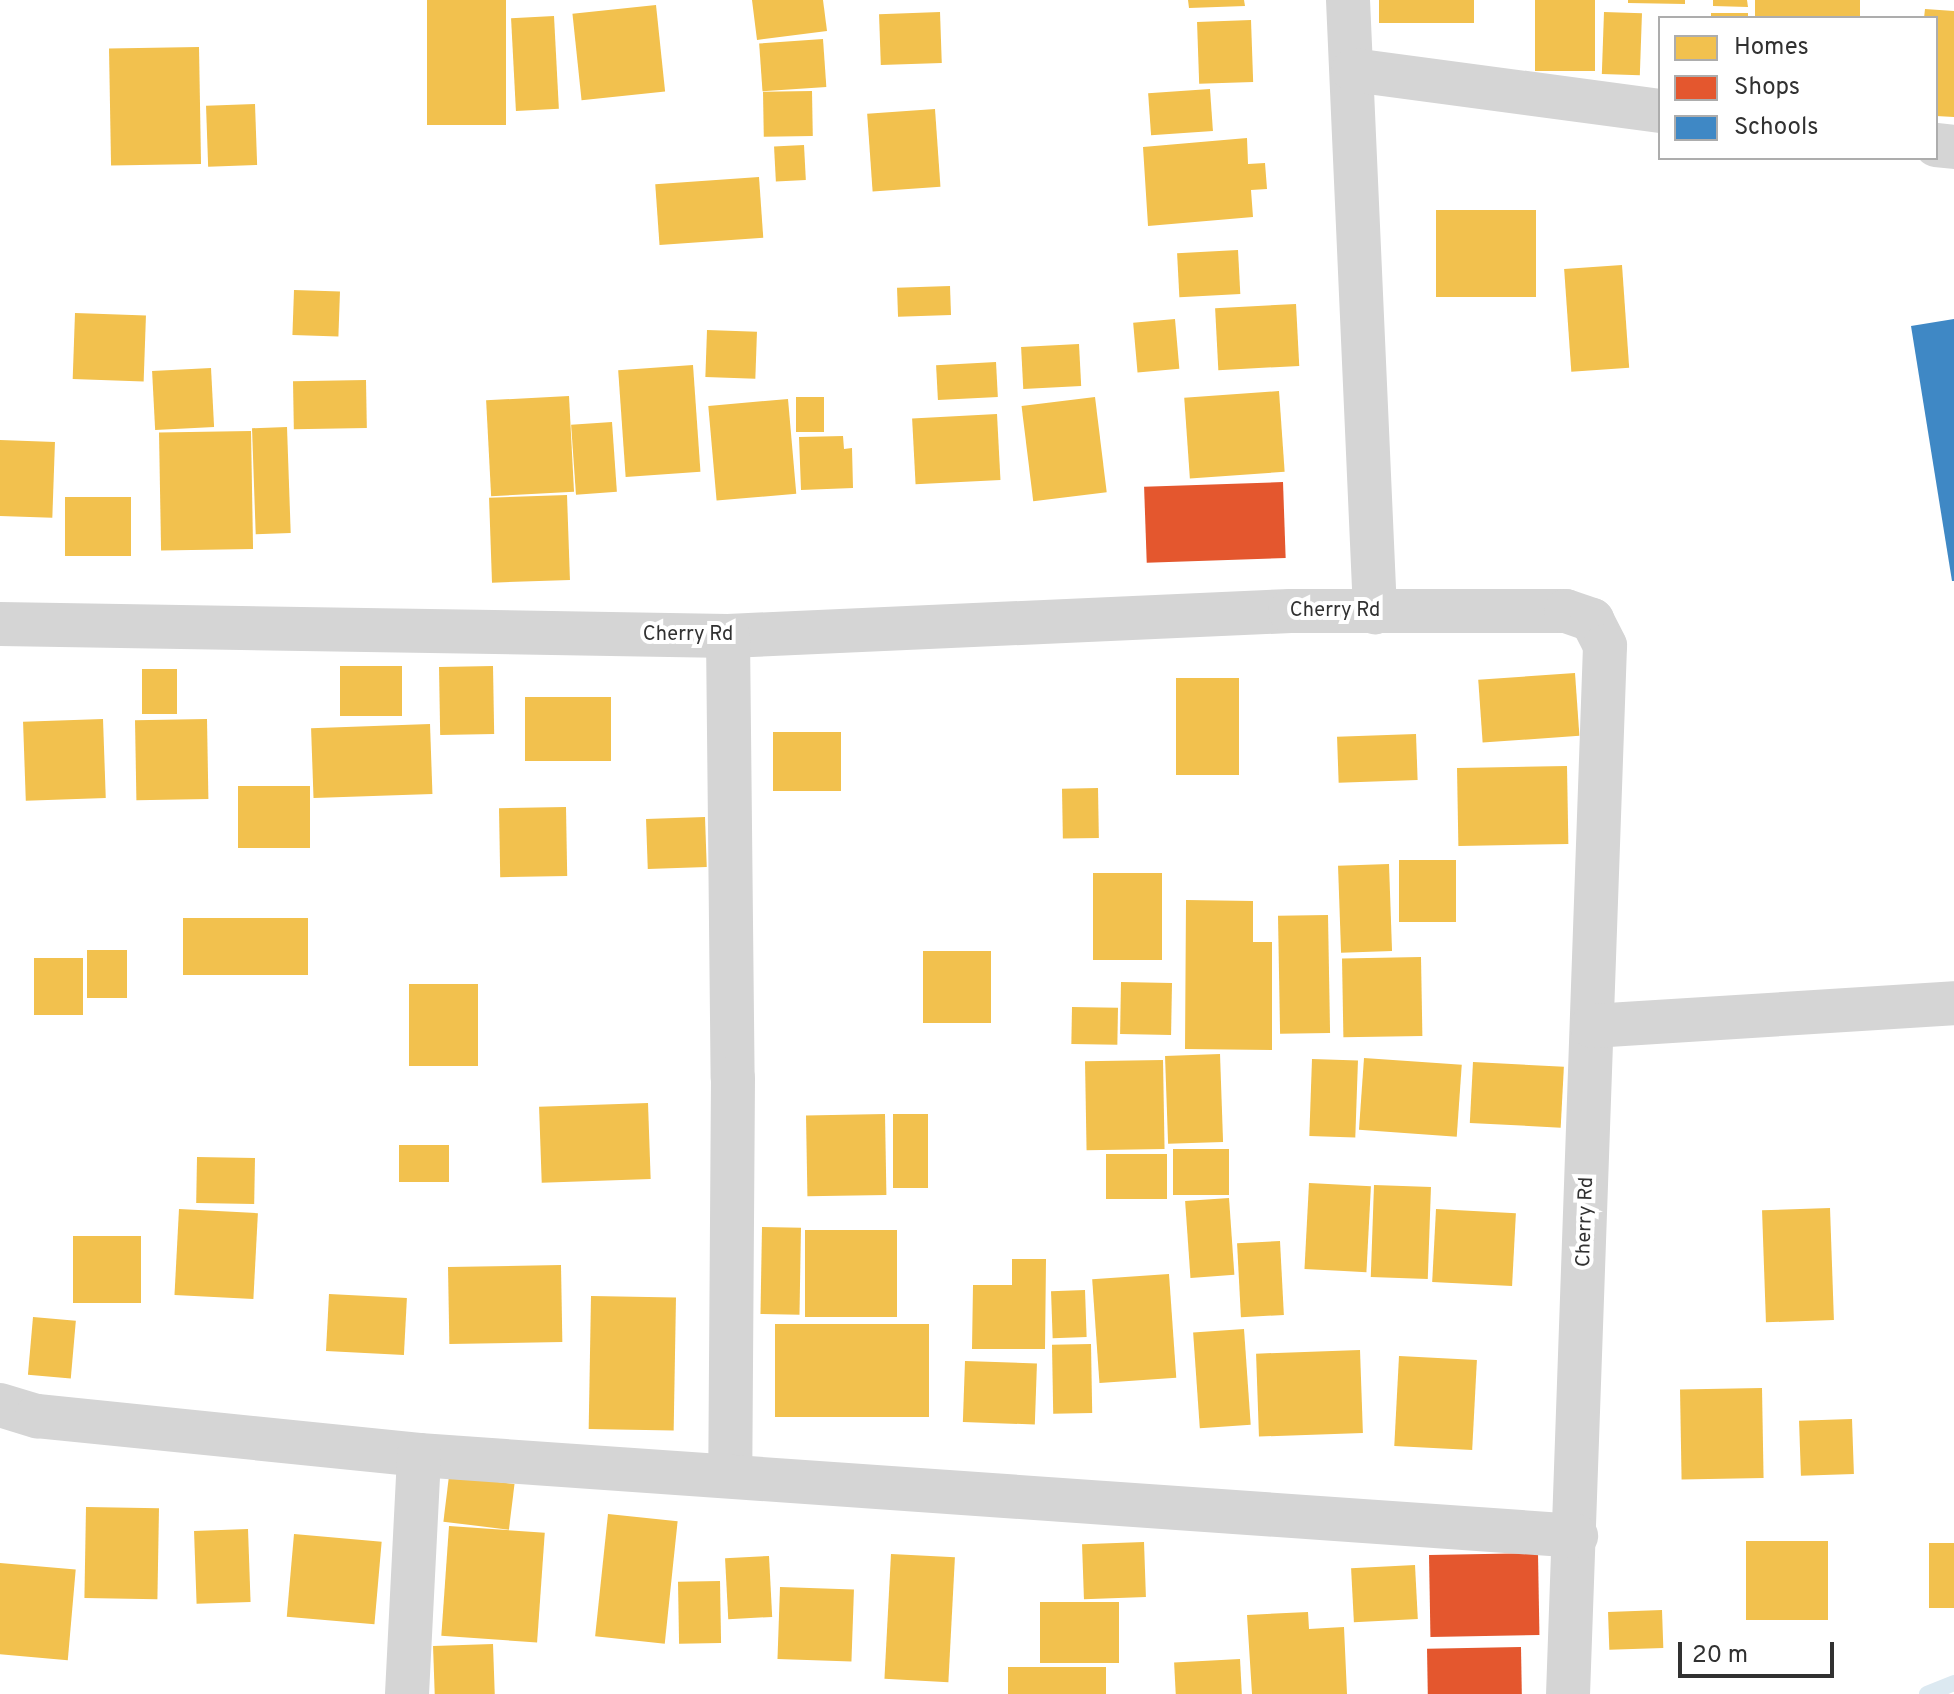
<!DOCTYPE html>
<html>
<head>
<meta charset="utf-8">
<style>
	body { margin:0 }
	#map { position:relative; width:1954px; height:1694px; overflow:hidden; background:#fff; font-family:Overpass,sans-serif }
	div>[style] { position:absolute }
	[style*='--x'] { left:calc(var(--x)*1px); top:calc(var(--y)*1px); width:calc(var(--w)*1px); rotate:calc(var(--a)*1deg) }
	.homes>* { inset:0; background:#f2c14e; transform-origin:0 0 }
	.shops>* { inset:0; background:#e4572e; transform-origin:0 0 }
	.schools>* { inset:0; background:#3f88c5 }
	.stream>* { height:16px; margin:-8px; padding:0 8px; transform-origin:8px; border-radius:8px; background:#dce9f1 }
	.street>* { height:44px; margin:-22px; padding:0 22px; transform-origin:22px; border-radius:22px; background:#d5d5d5 }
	span { translate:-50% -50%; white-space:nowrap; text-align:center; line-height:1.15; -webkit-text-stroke:8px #fff; paint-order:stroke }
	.street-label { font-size:20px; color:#313131 }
	.legend { position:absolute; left:1658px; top:16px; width:280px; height:144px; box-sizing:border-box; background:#fff; border:2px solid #adadad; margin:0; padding:10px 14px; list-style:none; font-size:24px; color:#313131 }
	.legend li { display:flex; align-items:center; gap:16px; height:40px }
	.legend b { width:40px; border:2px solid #adadad }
	.scale { position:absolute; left:1678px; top:1642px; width:156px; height:36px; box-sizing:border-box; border:4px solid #313131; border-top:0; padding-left:10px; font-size:24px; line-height:28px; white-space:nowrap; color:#313131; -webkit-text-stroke:6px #fff; paint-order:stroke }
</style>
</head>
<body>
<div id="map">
	<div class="homes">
		<i style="left:427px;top:0;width:79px;height:125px"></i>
		<i style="clip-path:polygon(752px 0,823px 0,827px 31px,757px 40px)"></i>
		<i style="clip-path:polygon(1188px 0,1244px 0,1245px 6px,1189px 8px)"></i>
		<i style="left:1379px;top:0;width:95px;height:23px"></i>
		<i style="left:1535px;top:0;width:60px;height:71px"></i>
		<i style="clip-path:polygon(1628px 0,1685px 0,1685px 4px,1628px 3px)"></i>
		<i style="clip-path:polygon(1713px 0,1747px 0,1748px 7px,1713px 6px)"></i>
		<i style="left:1755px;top:0;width:105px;height:18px"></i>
		<i style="left:656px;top:5px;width:87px;height:84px;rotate:84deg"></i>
		<i style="clip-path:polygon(1925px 9px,1954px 11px,1954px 117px,1936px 116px,1936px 18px,1924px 18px)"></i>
		<i style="left:940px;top:12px;width:51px;height:61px;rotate:88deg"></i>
		<i style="left:1604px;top:12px;width:38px;height:62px;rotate:2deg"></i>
		<i style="left:1711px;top:13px;width:37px;height:5px"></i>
		<i style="left:554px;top:16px;width:93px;height:43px;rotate:87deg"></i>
		<i style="left:1251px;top:20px;width:62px;height:54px;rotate:88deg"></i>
		<i style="left:823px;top:39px;width:48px;height:64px;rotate:86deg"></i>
		<i style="left:199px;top:47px;width:117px;height:90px;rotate:89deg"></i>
		<i style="left:1210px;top:89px;width:42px;height:62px;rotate:86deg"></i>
		<i style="left:812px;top:91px;width:45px;height:49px;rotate:89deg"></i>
		<i style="left:255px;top:104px;width:61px;height:49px;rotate:88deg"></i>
		<i style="left:935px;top:109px;width:78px;height:68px;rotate:86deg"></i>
		<i style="clip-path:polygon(1247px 138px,1248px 164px,1265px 163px,1267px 189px,1251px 190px,1253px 217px,1148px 226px,1143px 147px)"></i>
		<i style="left:804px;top:145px;width:35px;height:30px;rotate:87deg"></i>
		<i style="left:759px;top:177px;width:61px;height:104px;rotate:86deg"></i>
		<i style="left:1436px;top:210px;width:100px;height:87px"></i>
		<i style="left:1238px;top:250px;width:44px;height:61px;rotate:87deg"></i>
		<i style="left:1622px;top:265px;width:103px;height:58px;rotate:86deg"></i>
		<i style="left:950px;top:286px;width:29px;height:53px;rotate:88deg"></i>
		<i style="left:294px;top:290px;width:46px;height:45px;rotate:2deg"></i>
		<i style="left:1296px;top:304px;width:62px;height:81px;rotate:87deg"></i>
		<i style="left:75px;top:313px;width:71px;height:66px;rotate:2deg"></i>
		<i style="left:1175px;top:319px;width:50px;height:42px;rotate:85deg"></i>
		<i style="left:707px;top:330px;width:50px;height:47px;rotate:2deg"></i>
		<i style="left:1079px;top:344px;width:42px;height:58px;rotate:87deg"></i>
		<i style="left:996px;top:362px;width:35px;height:60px;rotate:87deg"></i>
		<i style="left:693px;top:365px;width:107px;height:75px;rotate:86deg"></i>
		<i style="left:211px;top:368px;width:59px;height:59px;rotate:87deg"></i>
		<i style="left:366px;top:380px;width:48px;height:73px;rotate:89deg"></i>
		<i style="left:1279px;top:391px;width:81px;height:95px;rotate:86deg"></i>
		<i style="left:569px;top:396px;width:96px;height:83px;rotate:87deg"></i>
		<i style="left:824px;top:397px;width:35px;height:28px;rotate:90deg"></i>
		<i style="left:1095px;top:397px;width:96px;height:74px;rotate:83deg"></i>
		<i style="left:788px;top:399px;width:95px;height:80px;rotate:85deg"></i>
		<i style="left:997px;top:414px;width:66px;height:85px;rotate:87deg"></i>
		<i style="left:612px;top:422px;width:70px;height:41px;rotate:86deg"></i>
		<i style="left:287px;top:427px;width:106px;height:35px;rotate:88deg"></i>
		<i style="left:251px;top:431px;width:118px;height:92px;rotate:89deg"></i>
		<i style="clip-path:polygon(843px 436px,844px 449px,852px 448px,853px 488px,801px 490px,799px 437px)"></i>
		<i style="left:0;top:440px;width:55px;height:76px;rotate:2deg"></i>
		<i style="left:567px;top:495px;width:85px;height:78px;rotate:88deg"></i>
		<i style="left:65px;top:497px;width:66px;height:59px"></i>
		<i style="left:340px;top:666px;width:62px;height:50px"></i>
		<i style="left:493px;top:666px;width:68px;height:54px;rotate:89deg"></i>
		<i style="left:142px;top:669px;width:35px;height:45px"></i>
		<i style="left:1575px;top:673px;width:63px;height:97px;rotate:86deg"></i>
		<i style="left:1176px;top:678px;width:63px;height:97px"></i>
		<i style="left:611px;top:697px;width:64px;height:86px;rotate:90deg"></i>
		<i style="left:103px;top:719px;width:79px;height:80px;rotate:88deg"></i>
		<i style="left:207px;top:719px;width:80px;height:72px;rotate:89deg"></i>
		<i style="left:430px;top:724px;width:70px;height:119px;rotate:88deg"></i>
		<i style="left:841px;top:732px;width:59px;height:68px;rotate:90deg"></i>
		<i style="left:1416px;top:734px;width:46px;height:79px;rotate:88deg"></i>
		<i style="left:1567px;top:766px;width:78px;height:110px;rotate:89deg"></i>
		<i style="left:238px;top:786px;width:72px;height:62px"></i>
		<i style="left:1098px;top:788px;width:50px;height:36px;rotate:89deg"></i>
		<i style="left:566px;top:807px;width:69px;height:67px;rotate:89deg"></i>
		<i style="left:705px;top:817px;width:50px;height:59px;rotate:88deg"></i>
		<i style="left:1456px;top:860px;width:62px;height:57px;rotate:90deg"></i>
		<i style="left:1389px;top:864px;width:87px;height:51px;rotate:88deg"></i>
		<i style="left:1093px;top:873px;width:69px;height:87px"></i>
		<i style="clip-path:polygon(1186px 900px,1253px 901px,1253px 942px,1272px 942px,1272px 1050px,1185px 1049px)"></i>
		<i style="left:1328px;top:915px;width:118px;height:50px;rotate:89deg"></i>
		<i style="left:308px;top:918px;width:57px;height:125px;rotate:90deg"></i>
		<i style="left:87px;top:950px;width:40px;height:48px"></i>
		<i style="left:923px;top:951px;width:68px;height:72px"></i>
		<i style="left:1421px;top:957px;width:79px;height:79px;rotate:89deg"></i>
		<i style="left:34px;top:958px;width:49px;height:57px"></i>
		<i style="left:1121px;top:982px;width:51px;height:52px;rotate:1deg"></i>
		<i style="left:478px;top:984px;width:82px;height:69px;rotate:90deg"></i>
		<i style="left:1072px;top:1007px;width:46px;height:37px;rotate:1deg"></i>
		<i style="left:1220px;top:1054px;width:88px;height:55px;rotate:88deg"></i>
		<i style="left:1364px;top:1058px;width:98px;height:72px;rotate:4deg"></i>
		<i style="left:1312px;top:1059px;width:46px;height:77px;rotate:2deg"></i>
		<i style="left:1163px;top:1060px;width:89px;height:78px;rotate:89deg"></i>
		<i style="left:1473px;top:1062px;width:91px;height:61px;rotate:3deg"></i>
		<i style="left:648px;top:1103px;width:76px;height:109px;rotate:88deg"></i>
		<i style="left:885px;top:1114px;width:81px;height:79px;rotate:89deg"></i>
		<i style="left:893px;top:1114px;width:35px;height:74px"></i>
		<i style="left:399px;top:1145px;width:50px;height:37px"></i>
		<i style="left:1229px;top:1149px;width:46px;height:56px;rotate:90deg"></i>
		<i style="left:1167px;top:1154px;width:45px;height:61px;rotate:90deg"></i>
		<i style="left:197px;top:1157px;width:58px;height:46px;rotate:1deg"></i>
		<i style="left:1309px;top:1183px;width:62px;height:86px;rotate:3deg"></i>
		<i style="left:1374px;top:1185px;width:57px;height:92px;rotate:2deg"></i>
		<i style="left:1229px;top:1198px;width:77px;height:44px;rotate:86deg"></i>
		<i style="left:1830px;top:1208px;width:112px;height:68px;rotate:88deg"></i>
		<i style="left:179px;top:1209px;width:79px;height:86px;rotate:3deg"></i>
		<i style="left:1436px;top:1209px;width:80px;height:73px;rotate:3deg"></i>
		<i style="left:762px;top:1227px;width:39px;height:87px;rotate:1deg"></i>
		<i style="left:805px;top:1230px;width:92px;height:87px"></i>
		<i style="left:141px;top:1236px;width:67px;height:68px;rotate:90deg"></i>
		<i style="left:1280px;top:1241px;width:74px;height:43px;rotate:87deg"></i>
		<i style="clip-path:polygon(1012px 1259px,1046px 1259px,1045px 1349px,972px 1349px,973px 1285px,1012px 1285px)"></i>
		<i style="left:561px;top:1265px;width:77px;height:113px;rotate:89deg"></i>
		<i style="left:1169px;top:1274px;width:104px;height:77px;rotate:86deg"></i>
		<i style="left:1085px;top:1290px;width:47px;height:34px;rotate:88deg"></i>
		<i style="left:329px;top:1294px;width:78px;height:57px;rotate:3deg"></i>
		<i style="left:591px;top:1296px;width:85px;height:133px;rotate:1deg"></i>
		<i style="left:33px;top:1317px;width:43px;height:58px;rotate:5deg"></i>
		<i style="left:775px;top:1324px;width:154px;height:93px"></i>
		<i style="left:1244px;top:1329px;width:96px;height:51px;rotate:86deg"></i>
		<i style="left:1091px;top:1344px;width:69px;height:39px;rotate:89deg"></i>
		<i style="left:1360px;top:1350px;width:83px;height:104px;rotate:88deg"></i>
		<i style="left:1399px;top:1356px;width:78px;height:90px;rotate:3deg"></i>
		<i style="left:965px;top:1361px;width:72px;height:61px;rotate:2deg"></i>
		<i style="left:1762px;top:1388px;width:90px;height:82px;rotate:89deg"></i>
		<i style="left:1852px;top:1419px;width:55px;height:53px;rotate:88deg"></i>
		<i style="left:449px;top:1476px;width:66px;height:46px;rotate:7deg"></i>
		<i style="left:86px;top:1507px;width:73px;height:91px;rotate:1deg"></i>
		<i style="left:608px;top:1514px;width:70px;height:123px;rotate:6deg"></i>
		<i style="left:449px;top:1526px;width:96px;height:110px;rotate:4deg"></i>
		<i style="left:248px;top:1529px;width:73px;height:54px;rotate:88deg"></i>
		<i style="left:294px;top:1534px;width:88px;height:83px;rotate:5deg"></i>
		<i style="left:1746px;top:1541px;width:82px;height:79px"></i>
		<i style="left:1144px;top:1542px;width:55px;height:62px;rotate:88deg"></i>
		<i style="left:1929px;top:1543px;width:25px;height:65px"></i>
		<i style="left:891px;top:1554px;width:64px;height:125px;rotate:3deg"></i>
		<i style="left:769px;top:1556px;width:61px;height:44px;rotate:87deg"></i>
		<i style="left:0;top:1563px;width:76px;height:91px;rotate:5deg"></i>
		<i style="left:1415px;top:1565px;width:54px;height:64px;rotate:87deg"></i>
		<i style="left:720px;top:1581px;width:62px;height:42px;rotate:89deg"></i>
		<i style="left:780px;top:1587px;width:74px;height:72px;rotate:2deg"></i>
		<i style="left:1040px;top:1602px;width:79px;height:61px"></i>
		<i style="left:1662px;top:1610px;width:38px;height:54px;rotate:88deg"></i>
		<i style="clip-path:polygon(1308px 1612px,1309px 1629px,1344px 1627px,1347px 1694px,1252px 1694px,1247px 1615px)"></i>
		<i style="left:493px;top:1644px;width:50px;height:60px;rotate:88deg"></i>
		<i style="left:1240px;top:1659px;width:35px;height:66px;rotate:87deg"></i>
		<i style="left:1106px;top:1667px;width:27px;height:98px;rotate:90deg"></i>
	</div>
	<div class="shops">
		<i style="left:1283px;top:482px;width:76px;height:139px;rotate:88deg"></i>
		<i style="left:1538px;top:1553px;width:82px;height:109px;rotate:89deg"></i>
		<i style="left:1521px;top:1647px;width:47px;height:94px;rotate:89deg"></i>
	</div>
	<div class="schools">
		<i style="clip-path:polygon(1954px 319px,1954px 581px,1952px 581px,1911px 326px)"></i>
	</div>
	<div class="stream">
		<i style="--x:1927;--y:1694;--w:29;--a:-22"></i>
	</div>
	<div class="street">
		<i style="--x:1348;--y:0;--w:613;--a:87.47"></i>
		<i style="--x:1353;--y:70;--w:310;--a:7.6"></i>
		<i style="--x:1936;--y:145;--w:18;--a:6"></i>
		<i style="--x:0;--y:624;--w:728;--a:0.94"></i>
		<i style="--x:728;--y:636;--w:563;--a:-2.55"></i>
		<i style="--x:1290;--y:611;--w:276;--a:0"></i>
		<i style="--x:1566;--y:611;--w:28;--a:19"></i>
		<i style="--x:1592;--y:620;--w:29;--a:63"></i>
		<i style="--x:1605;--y:646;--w:1049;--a:92.02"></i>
		<i style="--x:728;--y:636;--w:442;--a:89.4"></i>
		<i style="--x:733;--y:1078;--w:398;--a:90.4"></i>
		<i style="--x:1592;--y:1026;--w:363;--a:-3.6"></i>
		<i style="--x:0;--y:1405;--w:39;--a:17"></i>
		<i style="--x:37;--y:1416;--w:384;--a:5.8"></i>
		<i style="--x:419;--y:1455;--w:1160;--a:4"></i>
		<i style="--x:407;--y:1694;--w:239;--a:-87.1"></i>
	</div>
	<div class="street-label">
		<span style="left:1335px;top:611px">Cherry Rd</span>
		<span style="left:688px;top:635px">Cherry Rd</span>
		<span style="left:1586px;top:1222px;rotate:-88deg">Cherry Rd</span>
	</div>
	<ul class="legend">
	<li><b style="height:22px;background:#f2c14e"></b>Homes</li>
	<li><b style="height:22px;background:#e4572e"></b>Shops</li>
	<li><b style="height:22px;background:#3f88c5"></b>Schools</li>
	</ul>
	<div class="scale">20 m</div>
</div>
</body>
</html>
